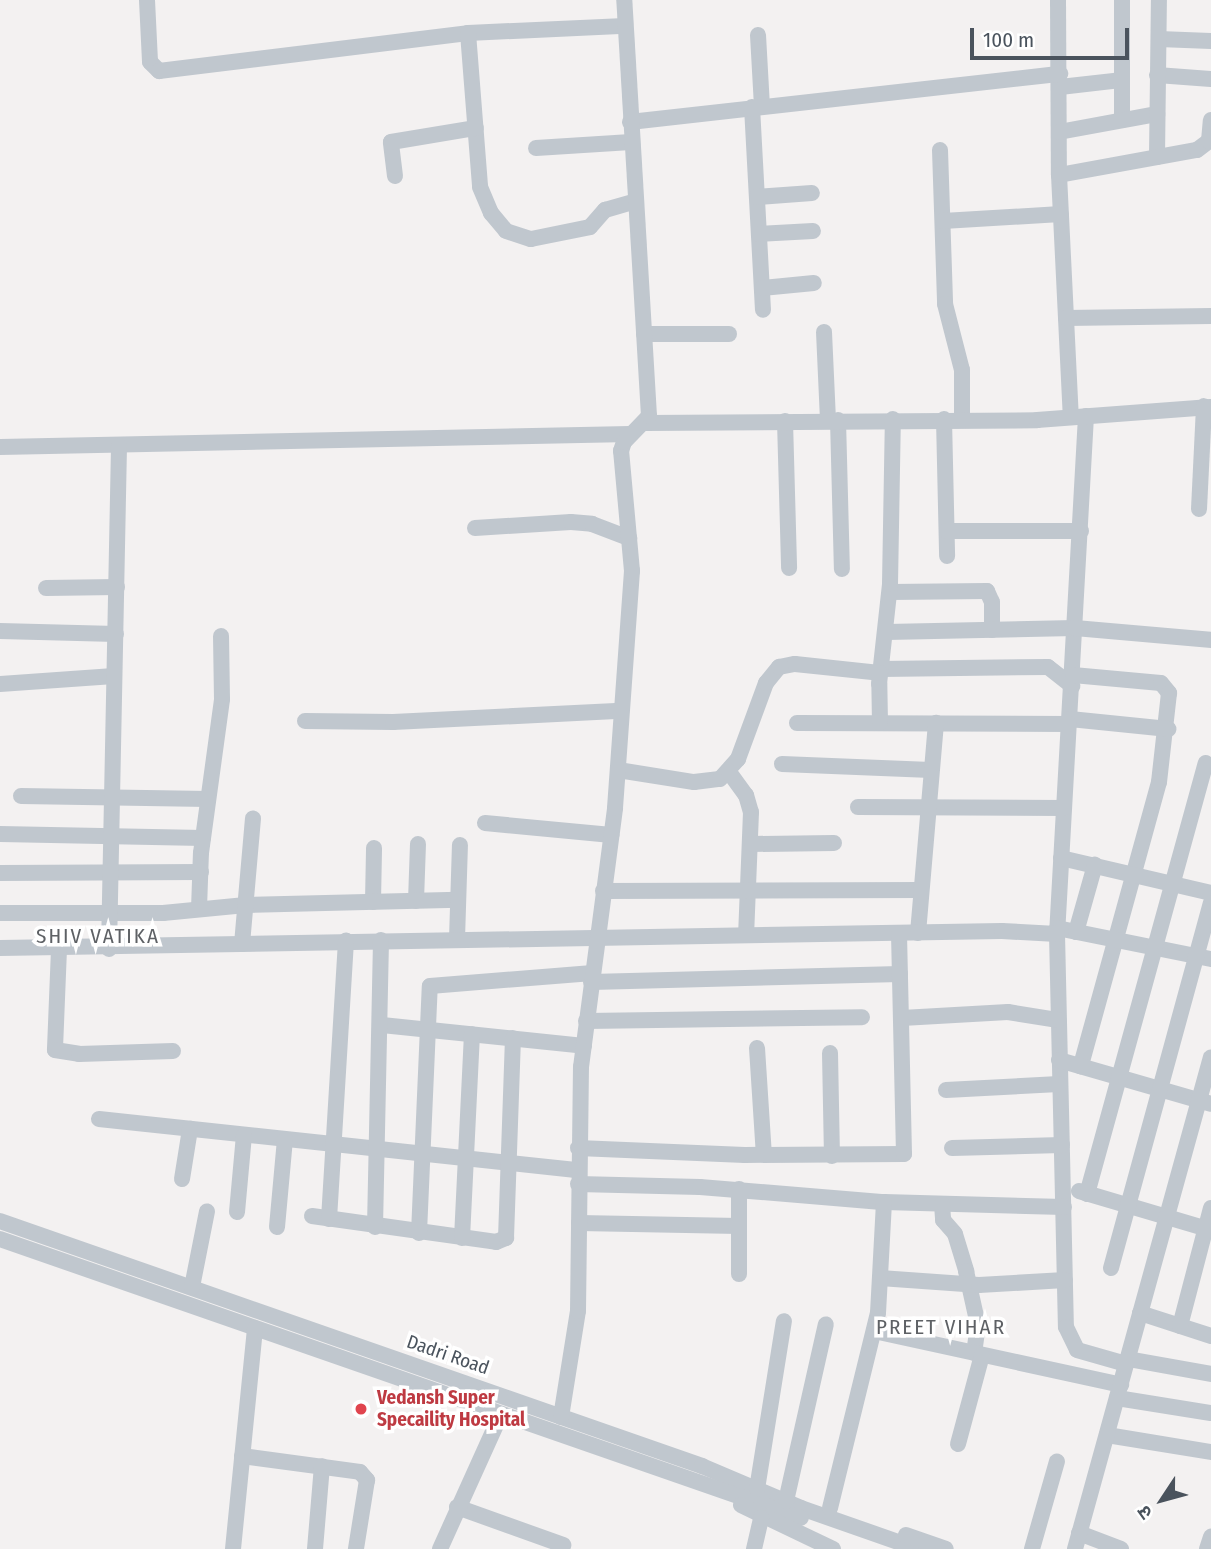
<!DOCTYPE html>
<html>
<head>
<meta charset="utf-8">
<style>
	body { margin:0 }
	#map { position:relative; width:1211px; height:1549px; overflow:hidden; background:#f3f1f1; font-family:"Fira Sans Condensed","Noto Sans Devanagari",sans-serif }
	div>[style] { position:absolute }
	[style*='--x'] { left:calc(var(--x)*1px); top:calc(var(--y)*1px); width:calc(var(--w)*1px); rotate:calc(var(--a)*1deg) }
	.minor>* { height:16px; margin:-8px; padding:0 8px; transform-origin:8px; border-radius:8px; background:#c0c7ce }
	.dots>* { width:19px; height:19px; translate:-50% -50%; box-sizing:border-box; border:4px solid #fff; border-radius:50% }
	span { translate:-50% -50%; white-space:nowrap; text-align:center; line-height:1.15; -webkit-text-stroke:7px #fff; paint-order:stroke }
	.street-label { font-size:19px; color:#4a535d }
	.health-label { font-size:19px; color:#be3a42; font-weight:700 }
	.left { translate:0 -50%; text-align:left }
	.neighbourhood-label { font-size:21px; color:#5e6165; letter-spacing:2px }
	.north { position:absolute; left:1127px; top:1465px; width:70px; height:70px; -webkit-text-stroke:5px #fff; paint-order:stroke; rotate:234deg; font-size:19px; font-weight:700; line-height:28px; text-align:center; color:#4a535d }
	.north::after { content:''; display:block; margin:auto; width:24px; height:32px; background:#4a535d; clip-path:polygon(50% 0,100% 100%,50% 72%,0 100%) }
	.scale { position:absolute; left:970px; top:28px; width:159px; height:32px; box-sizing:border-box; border:4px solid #4a535d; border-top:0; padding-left:9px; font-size:21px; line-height:24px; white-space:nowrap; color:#4a535d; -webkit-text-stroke:5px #fff; paint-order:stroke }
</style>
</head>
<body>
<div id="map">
	<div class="minor">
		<i style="--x:147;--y:0;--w:62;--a:87.2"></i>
		<i style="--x:150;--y:62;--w:13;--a:45"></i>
		<i style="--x:159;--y:71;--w:311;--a:-7"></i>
		<i style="--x:468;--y:33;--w:157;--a:-2.6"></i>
		<i style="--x:1058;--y:0;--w:175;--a:89.7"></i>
		<i style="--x:1059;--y:175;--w:242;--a:87.2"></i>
		<i style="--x:468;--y:33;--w:154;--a:85.5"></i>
		<i style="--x:480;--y:187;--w:28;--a:67"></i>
		<i style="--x:491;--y:213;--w:23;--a:50"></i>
		<i style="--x:506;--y:231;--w:26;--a:18"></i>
		<i style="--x:531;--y:239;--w:60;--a:-11.5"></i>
		<i style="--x:590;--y:227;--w:23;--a:-49"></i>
		<i style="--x:605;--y:210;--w:32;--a:-16"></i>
		<i style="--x:758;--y:35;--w:71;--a:86.8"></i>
		<i style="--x:1159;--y:39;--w:52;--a:2.2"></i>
		<i style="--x:1157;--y:75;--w:54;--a:4.2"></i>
		<i style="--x:1060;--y:87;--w:61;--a:-6.5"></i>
		<i style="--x:752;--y:107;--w:203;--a:86.9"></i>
		<i style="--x:1122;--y:120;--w:120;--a:-90"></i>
		<i style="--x:630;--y:122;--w:433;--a:-6.4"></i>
		<i style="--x:1059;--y:132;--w:100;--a:-10.4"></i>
		<i style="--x:536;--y:148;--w:95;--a:-3.6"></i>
		<i style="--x:940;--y:150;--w:154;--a:88.1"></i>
		<i style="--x:945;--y:304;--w:68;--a:75.6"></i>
		<i style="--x:962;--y:370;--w:49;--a:90"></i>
		<i style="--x:1157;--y:157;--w:157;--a:-89.3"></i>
		<i style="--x:1059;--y:175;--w:140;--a:-10.3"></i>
		<i style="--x:1197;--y:150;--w:15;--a:-37"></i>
		<i style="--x:1209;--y:141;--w:21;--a:-85"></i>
		<i style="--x:395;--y:176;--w:34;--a:-97"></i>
		<i style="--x:391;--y:142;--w:86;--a:-9.4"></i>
		<i style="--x:757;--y:197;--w:55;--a:-4.2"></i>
		<i style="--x:943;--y:221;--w:118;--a:-3.4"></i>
		<i style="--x:759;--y:234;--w:54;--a:-3.2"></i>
		<i style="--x:762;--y:288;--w:52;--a:-5.5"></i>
		<i style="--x:1066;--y:318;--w:145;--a:-0.8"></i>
		<i style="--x:824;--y:332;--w:89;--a:87.4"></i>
		<i style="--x:644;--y:334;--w:85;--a:0"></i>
		<i style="--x:1086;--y:416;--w:519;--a:93.2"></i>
		<i style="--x:1057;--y:934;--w:393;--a:88.7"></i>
		<i style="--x:1066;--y:1327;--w:25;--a:64"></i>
		<i style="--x:1077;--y:1350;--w:51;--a:15.9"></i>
		<i style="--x:944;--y:419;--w:137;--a:88.7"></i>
		<i style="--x:838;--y:420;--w:149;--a:88.5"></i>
		<i style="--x:785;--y:421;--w:147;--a:88.4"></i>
		<i style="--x:646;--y:423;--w:391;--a:-0.4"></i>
		<i style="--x:1037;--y:420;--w:174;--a:-4.3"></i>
		<i style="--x:0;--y:447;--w:630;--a:-1.18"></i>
		<i style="--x:1199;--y:509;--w:103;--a:-87.2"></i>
		<i style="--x:475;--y:528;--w:96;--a:-3.6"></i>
		<i style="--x:571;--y:522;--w:21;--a:5"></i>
		<i style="--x:592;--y:524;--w:40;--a:21"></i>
		<i style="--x:947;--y:531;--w:134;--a:0"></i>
		<i style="--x:46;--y:588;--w:71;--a:-0.8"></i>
		<i style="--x:890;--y:592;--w:97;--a:-0.6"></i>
		<i style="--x:987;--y:591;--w:12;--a:66"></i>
		<i style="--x:992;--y:602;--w:28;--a:90"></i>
		<i style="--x:0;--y:631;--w:116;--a:1.5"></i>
		<i style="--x:887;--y:632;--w:188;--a:-1.2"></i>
		<i style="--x:1075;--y:628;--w:137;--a:5"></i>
		<i style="--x:881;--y:669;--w:167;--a:-0.7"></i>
		<i style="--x:1048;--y:667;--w:31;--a:38"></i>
		<i style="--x:1073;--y:675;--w:88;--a:5.2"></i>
		<i style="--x:1161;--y:683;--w:13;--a:51"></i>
		<i style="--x:1169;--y:693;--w:90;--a:96.4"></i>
		<i style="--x:1159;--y:782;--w:295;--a:105.4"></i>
		<i style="--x:0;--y:684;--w:114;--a:-4"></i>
		<i style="--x:1070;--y:719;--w:99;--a:5.8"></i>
		<i style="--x:305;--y:721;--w:88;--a:0.7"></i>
		<i style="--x:393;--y:722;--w:228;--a:-2.8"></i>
		<i style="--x:797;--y:723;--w:272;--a:0.2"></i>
		<i style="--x:880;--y:723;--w:39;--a:-91"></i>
		<i style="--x:879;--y:684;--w:101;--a:-83.7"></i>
		<i style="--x:890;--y:584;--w:165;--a:-89"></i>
		<i style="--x:782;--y:764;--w:149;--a:2.3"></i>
		<i style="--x:618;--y:770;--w:77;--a:9"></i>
		<i style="--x:694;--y:782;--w:26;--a:-7"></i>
		<i style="--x:720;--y:779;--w:27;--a:-48"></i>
		<i style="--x:738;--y:759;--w:81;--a:-69.8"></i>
		<i style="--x:766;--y:683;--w:21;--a:-51"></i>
		<i style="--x:779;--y:667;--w:16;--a:-11"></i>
		<i style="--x:795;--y:664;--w:85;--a:6"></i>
		<i style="--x:729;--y:772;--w:29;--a:54"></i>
		<i style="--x:746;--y:795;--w:18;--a:74"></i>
		<i style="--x:751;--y:812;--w:123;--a:92.3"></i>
		<i style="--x:21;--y:796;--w:187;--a:0.9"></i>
		<i style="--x:858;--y:807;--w:206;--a:0.3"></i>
		<i style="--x:485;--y:823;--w:127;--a:5.4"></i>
		<i style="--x:0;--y:834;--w:203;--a:1.1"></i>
		<i style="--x:752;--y:844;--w:82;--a:-0.7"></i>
		<i style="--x:1061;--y:858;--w:154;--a:13.1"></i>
		<i style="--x:0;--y:873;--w:201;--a:-0.3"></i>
		<i style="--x:603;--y:891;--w:318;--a:-0.2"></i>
		<i style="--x:416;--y:901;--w:57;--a:-88"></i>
		<i style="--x:373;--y:902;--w:54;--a:-88.9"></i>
		<i style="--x:199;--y:909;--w:56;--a:-88"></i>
		<i style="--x:201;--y:853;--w:155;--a:-82.2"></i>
		<i style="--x:222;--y:699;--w:63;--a:-90.9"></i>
		<i style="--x:0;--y:913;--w:163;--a:0"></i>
		<i style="--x:163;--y:913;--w:83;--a:-5.5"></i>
		<i style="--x:246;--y:905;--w:212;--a:-1.4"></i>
		<i style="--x:1057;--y:928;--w:157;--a:11.4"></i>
		<i style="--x:1076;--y:932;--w:70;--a:-74.2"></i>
		<i style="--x:918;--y:933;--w:211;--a:-85.1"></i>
		<i style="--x:457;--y:939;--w:94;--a:-88.2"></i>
		<i style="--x:242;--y:944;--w:126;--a:-85"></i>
		<i style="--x:0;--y:948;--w:1002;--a:-0.97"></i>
		<i style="--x:1002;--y:931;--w:55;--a:3.1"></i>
		<i style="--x:59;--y:949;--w:101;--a:92.3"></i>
		<i style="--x:55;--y:1050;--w:24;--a:9"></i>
		<i style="--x:79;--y:1054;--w:94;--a:-1.8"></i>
		<i style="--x:109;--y:949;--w:503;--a:-88.86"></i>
		<i style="--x:591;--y:982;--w:309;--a:-1.5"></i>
		<i style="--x:902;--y:1018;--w:106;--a:-3.2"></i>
		<i style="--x:1008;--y:1012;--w:51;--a:9.1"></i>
		<i style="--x:586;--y:1021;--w:276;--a:-0.8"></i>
		<i style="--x:382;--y:1025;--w:203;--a:5.9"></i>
		<i style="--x:757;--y:1048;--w:107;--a:86.3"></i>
		<i style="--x:830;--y:1053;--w:103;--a:88.9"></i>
		<i style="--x:1059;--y:1060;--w:158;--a:16.1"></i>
		<i style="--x:946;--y:1090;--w:113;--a:-3"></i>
		<i style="--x:99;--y:1119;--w:482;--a:6.1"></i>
		<i style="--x:578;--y:1148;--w:167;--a:2.4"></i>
		<i style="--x:745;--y:1155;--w:159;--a:-0.4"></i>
		<i style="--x:904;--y:1154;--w:221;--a:-91.3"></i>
		<i style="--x:952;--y:1148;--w:110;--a:-1.6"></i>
		<i style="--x:182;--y:1179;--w:51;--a:-80.9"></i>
		<i style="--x:578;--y:1184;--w:122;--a:1.4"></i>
		<i style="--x:700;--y:1187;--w:185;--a:4.7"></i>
		<i style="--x:884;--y:1202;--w:180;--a:1.6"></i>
		<i style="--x:1079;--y:1191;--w:138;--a:16.5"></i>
		<i style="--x:1087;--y:1194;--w:447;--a:-74.6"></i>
		<i style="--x:942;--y:1204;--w:16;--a:86"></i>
		<i style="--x:943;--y:1220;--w:18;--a:49"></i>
		<i style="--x:955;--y:1234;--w:39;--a:73"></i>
		<i style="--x:966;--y:1271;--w:55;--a:77.5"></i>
		<i style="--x:978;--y:1325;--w:28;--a:98"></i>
		<i style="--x:237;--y:1212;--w:77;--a:-84.8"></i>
		<i style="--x:312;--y:1216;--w:186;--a:8"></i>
		<i style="--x:496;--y:1242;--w:11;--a:-22"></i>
		<i style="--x:506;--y:1238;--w:200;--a:-88"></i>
		<i style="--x:329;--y:1219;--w:279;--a:-86.5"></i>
		<i style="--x:0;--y:1221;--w:744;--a:19.24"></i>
		<i style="--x:702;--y:1466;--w:108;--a:23"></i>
		<i style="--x:801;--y:1508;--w:124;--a:19.3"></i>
		<i style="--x:579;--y:1223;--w:160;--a:1.1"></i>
		<i style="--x:277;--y:1227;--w:88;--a:-84.8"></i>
		<i style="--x:375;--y:1227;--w:287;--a:-88.8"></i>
		<i style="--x:419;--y:1233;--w:247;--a:-87.5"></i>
		<i style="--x:430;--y:986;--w:163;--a:-4.6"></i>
		<i style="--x:462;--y:1238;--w:204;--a:-87.2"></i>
		<i style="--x:0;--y:1239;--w:848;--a:19.2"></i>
		<i style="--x:1111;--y:1268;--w:378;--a:-74.7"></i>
		<i style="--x:739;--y:1274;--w:85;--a:-90"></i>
		<i style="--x:880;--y:1278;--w:99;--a:4"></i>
		<i style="--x:979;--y:1285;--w:86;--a:-3.3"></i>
		<i style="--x:192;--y:1287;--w:77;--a:-78.8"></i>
		<i style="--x:1140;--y:1313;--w:75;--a:17.9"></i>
		<i style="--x:1180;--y:1326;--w:122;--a:-75.3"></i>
		<i style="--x:874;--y:1331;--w:253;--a:12.3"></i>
		<i style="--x:1128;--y:1359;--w:84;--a:10.2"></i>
		<i style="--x:1117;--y:1398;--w:95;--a:9.1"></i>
		<i style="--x:561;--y:1417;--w:107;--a:-80.9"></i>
		<i style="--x:578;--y:1311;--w:244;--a:-89.3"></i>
		<i style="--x:581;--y:1067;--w:261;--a:-82.5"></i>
		<i style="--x:615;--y:808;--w:238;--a:-85.9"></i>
		<i style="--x:632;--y:571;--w:121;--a:-95.2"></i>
		<i style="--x:621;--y:451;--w:9;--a:-72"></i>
		<i style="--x:624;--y:442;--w:36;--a:-46"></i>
		<i style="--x:649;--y:416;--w:417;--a:-93.4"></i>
		<i style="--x:1107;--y:1435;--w:105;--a:9.3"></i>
		<i style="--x:958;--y:1444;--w:92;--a:-74.9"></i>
		<i style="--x:242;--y:1456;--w:119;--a:7.7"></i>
		<i style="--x:360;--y:1472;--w:11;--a:49"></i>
		<i style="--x:367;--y:1480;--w:70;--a:99.1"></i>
		<i style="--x:757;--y:1489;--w:170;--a:-80.9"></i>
		<i style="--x:786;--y:1501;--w:181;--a:-77.3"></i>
		<i style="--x:741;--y:1505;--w:102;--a:25.6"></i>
		<i style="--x:457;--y:1507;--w:113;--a:19.7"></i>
		<i style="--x:830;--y:1508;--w:201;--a:-76.2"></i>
		<i style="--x:878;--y:1313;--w:111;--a:-86.9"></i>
		<i style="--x:1079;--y:1533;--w:45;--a:20.9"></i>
		<i style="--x:906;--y:1535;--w:42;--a:19.3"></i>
		<i style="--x:233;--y:1549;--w:222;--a:-84.3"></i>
		<i style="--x:315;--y:1549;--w:83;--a:-85.2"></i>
		<i style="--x:440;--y:1549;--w:148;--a:-65.7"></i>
		<i style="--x:754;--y:1549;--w:32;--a:-77"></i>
		<i style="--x:1032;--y:1549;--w:91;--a:-74.1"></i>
		<i style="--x:1075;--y:1549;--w:510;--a:-74.55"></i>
		<i style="--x:1207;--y:1549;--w:13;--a:-72"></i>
	</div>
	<div class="dots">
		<i style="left:361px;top:1409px;background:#e0444e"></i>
	</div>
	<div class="street-label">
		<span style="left:448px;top:1355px;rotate:19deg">Dadri Road</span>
	</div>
	<div class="health-label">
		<span class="left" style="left:377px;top:1409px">Vedansh Super<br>Specaility Hospital</span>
	</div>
	<div class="neighbourhood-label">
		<span style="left:98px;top:936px">SHIV VATIKA</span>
		<span style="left:941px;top:1327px">PREET VIHAR</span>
	</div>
	<div class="north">उ</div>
	<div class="scale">100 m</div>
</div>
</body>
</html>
